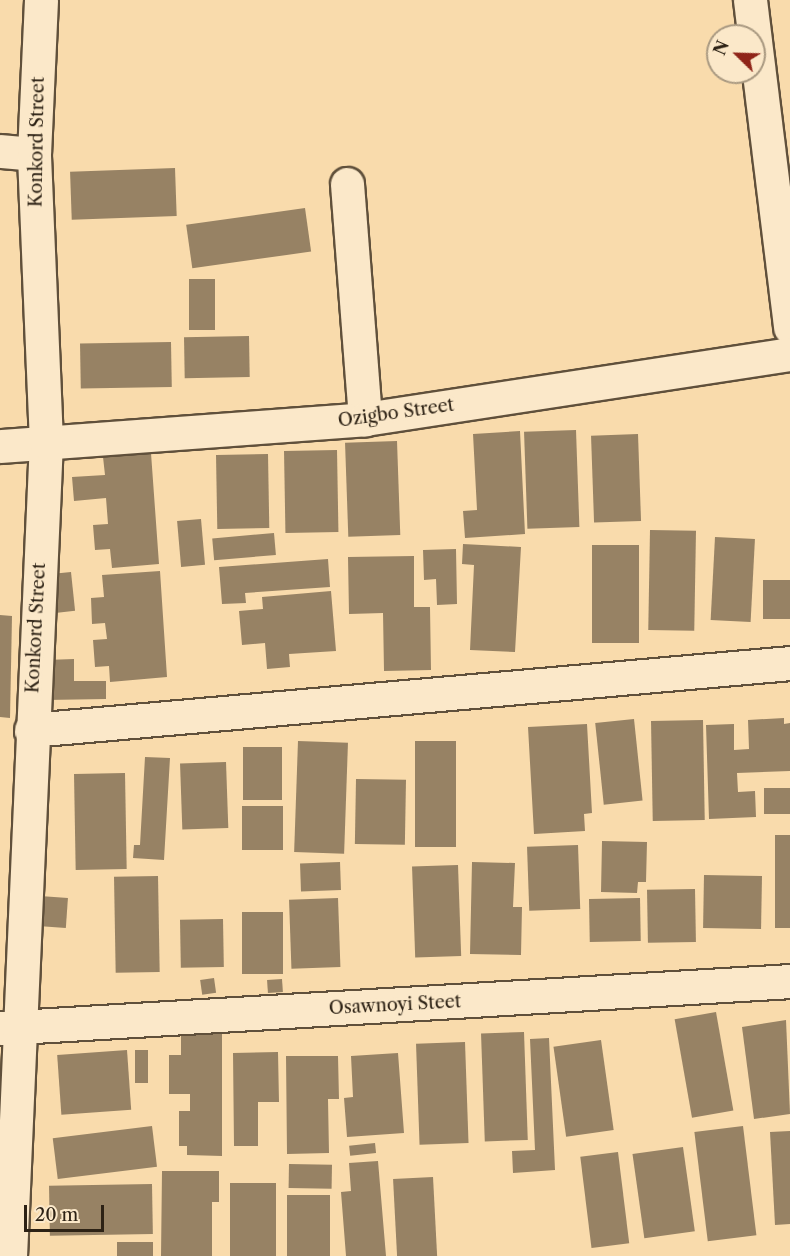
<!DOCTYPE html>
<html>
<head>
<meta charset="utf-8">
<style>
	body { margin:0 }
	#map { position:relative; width:790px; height:1256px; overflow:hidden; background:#f9dbac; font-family:"Libre Caslon Text",serif }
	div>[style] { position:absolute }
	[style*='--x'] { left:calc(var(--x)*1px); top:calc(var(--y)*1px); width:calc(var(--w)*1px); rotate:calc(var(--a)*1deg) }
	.building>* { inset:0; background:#978264; transform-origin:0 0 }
	.roads { filter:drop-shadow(2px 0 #60503b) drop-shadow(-2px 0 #60503b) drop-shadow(0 2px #60503b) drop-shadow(0 -2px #60503b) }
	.minor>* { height:33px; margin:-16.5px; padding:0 16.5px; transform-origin:16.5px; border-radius:16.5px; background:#fbe8c9 }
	span { translate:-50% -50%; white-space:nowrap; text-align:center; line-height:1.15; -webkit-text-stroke:4.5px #fbe8c9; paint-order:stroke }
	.street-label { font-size:18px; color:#2d2215 }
	.north { position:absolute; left:706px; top:24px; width:60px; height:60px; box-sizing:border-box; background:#fbe8c9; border:2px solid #a99981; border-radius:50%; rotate:293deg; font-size:16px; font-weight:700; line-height:24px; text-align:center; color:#2d2215 }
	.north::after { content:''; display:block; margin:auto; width:21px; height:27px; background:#8f2418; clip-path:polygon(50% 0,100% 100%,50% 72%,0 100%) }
	.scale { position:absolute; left:24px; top:1205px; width:80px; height:27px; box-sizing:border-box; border:3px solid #2d2215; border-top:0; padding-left:8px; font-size:18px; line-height:21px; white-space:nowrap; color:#2d2215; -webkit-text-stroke:4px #fbe8c9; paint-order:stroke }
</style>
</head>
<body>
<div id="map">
	<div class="building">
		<i style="left:175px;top:168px;width:48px;height:105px;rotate:88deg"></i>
		<i style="left:305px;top:208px;width:44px;height:120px;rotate:82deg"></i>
		<i style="left:189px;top:279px;width:26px;height:51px"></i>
		<i style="left:249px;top:336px;width:41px;height:65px;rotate:89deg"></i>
		<i style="left:171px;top:342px;width:45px;height:91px;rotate:89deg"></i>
		<i style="left:576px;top:430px;width:97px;height:52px;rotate:88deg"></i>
		<i style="clip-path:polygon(520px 431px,525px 534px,465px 538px,463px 511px,477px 510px,473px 434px)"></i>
		<i style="left:638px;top:434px;width:87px;height:47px;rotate:88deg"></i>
		<i style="left:397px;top:441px;width:94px;height:52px;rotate:88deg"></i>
		<i style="left:337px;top:450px;width:82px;height:53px;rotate:89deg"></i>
		<i style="clip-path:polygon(151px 453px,159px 564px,112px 568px,110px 549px,95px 550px,93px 525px,108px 524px,106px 498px,74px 501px,72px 477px,105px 475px,103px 457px)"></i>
		<i style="left:268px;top:454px;width:74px;height:52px;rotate:89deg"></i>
		<i style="left:201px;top:519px;width:46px;height:24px;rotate:85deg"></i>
		<i style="left:650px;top:530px;width:46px;height:100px;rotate:1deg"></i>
		<i style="left:274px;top:533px;width:22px;height:62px;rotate:85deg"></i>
		<i style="left:715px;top:537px;width:40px;height:83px;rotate:3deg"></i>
		<i style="clip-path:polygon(463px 544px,521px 547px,515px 652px,470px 650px,474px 565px,462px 564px)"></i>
		<i style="left:592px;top:545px;width:47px;height:98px"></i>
		<i style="clip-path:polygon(456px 549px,457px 604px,437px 605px,436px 579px,424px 580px,423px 550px)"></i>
		<i style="clip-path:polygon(414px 556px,414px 607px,430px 607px,431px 670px,384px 671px,383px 613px,349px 614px,348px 557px)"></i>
		<i style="clip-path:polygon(328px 559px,330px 587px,245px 593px,246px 603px,222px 604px,219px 567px)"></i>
		<i style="clip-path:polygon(160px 571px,167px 677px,110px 682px,109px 666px,95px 667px,93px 640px,107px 639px,105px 623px,92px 624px,91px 598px,104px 597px,102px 575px)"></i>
		<i style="left:71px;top:572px;width:39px;height:20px;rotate:84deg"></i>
		<i style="left:763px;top:580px;width:27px;height:39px"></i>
		<i style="clip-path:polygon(331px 591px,336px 651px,289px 654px,290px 667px,267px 669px,265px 643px,242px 645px,239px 611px,263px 609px,262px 597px)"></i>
		<i style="clip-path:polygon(0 615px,12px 616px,10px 718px,0 717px)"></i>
		<i style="clip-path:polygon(74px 659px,74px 681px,106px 681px,106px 699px,46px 700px,46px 660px)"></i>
		<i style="clip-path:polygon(784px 718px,784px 724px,790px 723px,790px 771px,737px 773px,738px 792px,755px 791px,756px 817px,709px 819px,706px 725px,734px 724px,734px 750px,749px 749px,748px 720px)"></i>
		<i style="left:634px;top:719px;width:82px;height:39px;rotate:84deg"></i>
		<i style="left:703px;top:720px;width:100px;height:52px;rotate:89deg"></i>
		<i style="clip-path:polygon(587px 724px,592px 813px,584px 814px,585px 831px,534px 834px,528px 727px)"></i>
		<i style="left:298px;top:741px;width:50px;height:111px;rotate:2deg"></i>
		<i style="left:415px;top:741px;width:41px;height:106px"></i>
		<i style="left:243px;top:747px;width:39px;height:53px"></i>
		<i style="clip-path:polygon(145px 757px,170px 758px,164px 860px,133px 858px,134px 845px,140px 845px)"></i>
		<i style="left:226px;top:762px;width:66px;height:46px;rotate:88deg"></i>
		<i style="left:125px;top:773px;width:96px;height:51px;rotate:89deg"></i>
		<i style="left:356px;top:779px;width:50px;height:65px;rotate:1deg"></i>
		<i style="left:764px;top:788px;width:26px;height:26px"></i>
		<i style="left:242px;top:806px;width:41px;height:44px"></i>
		<i style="left:775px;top:835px;width:15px;height:93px"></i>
		<i style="clip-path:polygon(602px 841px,647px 842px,646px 882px,638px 882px,637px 893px,601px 892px)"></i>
		<i style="left:578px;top:845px;width:64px;height:51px;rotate:88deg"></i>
		<i style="left:340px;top:862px;width:28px;height:40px;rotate:88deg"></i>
		<i style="clip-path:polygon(472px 862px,515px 863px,513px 907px,522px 907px,521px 955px,470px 954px)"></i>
		<i style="left:458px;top:865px;width:91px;height:46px;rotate:88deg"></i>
		<i style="left:704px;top:875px;width:58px;height:53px;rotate:1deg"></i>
		<i style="left:158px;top:876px;width:96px;height:44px;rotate:89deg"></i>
		<i style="left:695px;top:889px;width:53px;height:48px;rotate:89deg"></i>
		<i style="left:40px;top:896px;width:28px;height:30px;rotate:4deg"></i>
		<i style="left:338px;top:898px;width:69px;height:49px;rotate:88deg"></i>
		<i style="left:640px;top:898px;width:43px;height:51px;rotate:89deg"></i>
		<i style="left:242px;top:912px;width:41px;height:62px"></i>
		<i style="left:223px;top:919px;width:48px;height:43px;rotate:89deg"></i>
		<i style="left:214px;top:978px;width:15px;height:14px;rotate:82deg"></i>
		<i style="left:282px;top:979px;width:13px;height:15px;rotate:86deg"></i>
		<i style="left:716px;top:1012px;width:100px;height:42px;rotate:80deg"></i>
		<i style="clip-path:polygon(786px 1020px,790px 1114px,754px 1119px,742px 1027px)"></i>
		<i style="clip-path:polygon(222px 1027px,222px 1156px,187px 1155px,187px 1146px,179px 1146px,179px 1111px,190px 1111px,190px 1094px,169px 1094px,169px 1055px,181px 1055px,181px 1028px)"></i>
		<i style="left:524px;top:1032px;width:108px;height:43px;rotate:88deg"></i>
		<i style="clip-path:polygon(549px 1038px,555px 1170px,513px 1173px,512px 1151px,535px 1150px,530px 1039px)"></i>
		<i style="left:601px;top:1040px;width:91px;height:48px;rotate:82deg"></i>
		<i style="left:465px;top:1042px;width:101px;height:49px;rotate:88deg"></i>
		<i style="left:127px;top:1050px;width:60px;height:70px;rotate:86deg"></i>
		<i style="left:135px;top:1050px;width:13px;height:33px"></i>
		<i style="clip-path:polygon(278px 1052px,279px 1102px,258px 1102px,258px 1146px,234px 1146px,233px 1053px)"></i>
		<i style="clip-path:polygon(398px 1053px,404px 1133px,347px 1137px,344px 1098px,353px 1097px,351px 1056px)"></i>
		<i style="clip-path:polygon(286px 1056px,338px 1056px,339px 1099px,328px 1099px,329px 1153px,287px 1154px)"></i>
		<i style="left:152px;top:1126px;width:41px;height:100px;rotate:83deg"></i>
		<i style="left:743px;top:1126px;width:110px;height:49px;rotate:83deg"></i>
		<i style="clip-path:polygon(790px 1131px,790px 1224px,775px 1225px,770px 1132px)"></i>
		<i style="left:375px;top:1143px;width:10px;height:26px;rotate:84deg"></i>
		<i style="left:683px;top:1147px;width:85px;height:51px;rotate:82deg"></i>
		<i style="left:618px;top:1152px;width:92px;height:38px;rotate:83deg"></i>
		<i style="clip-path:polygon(378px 1161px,386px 1256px,346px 1256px,341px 1192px,351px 1191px,349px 1163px)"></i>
		<i style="left:289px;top:1164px;width:43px;height:24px;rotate:1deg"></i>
		<i style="clip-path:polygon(162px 1171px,219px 1171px,219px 1202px,212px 1202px,212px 1256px,161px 1256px)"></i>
		<i style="left:433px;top:1177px;width:79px;height:40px;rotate:87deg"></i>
		<i style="left:230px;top:1183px;width:46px;height:73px"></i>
		<i style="left:152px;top:1184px;width:50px;height:103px;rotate:89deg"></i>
		<i style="left:287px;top:1195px;width:43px;height:61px"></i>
		<i style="left:117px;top:1242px;width:36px;height:14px"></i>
	</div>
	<div class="roads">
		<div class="minor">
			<i style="--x:750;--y:0;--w:330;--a:83"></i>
			<i style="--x:0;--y:151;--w:34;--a:5"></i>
			<i style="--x:347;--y:184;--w:236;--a:85.6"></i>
			<i style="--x:0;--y:446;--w:366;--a:-4.2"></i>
			<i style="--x:365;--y:419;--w:430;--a:-8.7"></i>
			<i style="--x:31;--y:730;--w:762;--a:-5.04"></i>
			<i style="--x:0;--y:1028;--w:791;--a:-3.4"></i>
			<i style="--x:10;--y:1256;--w:815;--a:-87.47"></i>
			<i style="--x:46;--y:442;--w:288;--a:-92.4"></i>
			<i style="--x:34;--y:154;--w:154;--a:-87.4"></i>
		</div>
	</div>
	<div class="street-label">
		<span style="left:37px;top:142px;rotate:-89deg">Konkord Street</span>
		<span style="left:396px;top:413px;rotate:-8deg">Ozigbo Street</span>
		<span style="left:36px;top:628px;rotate:-87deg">Konkord Street</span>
		<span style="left:395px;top:1005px;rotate:-3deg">Osawnoyi Steet</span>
	</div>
	<div class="north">N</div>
	<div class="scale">20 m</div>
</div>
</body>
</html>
